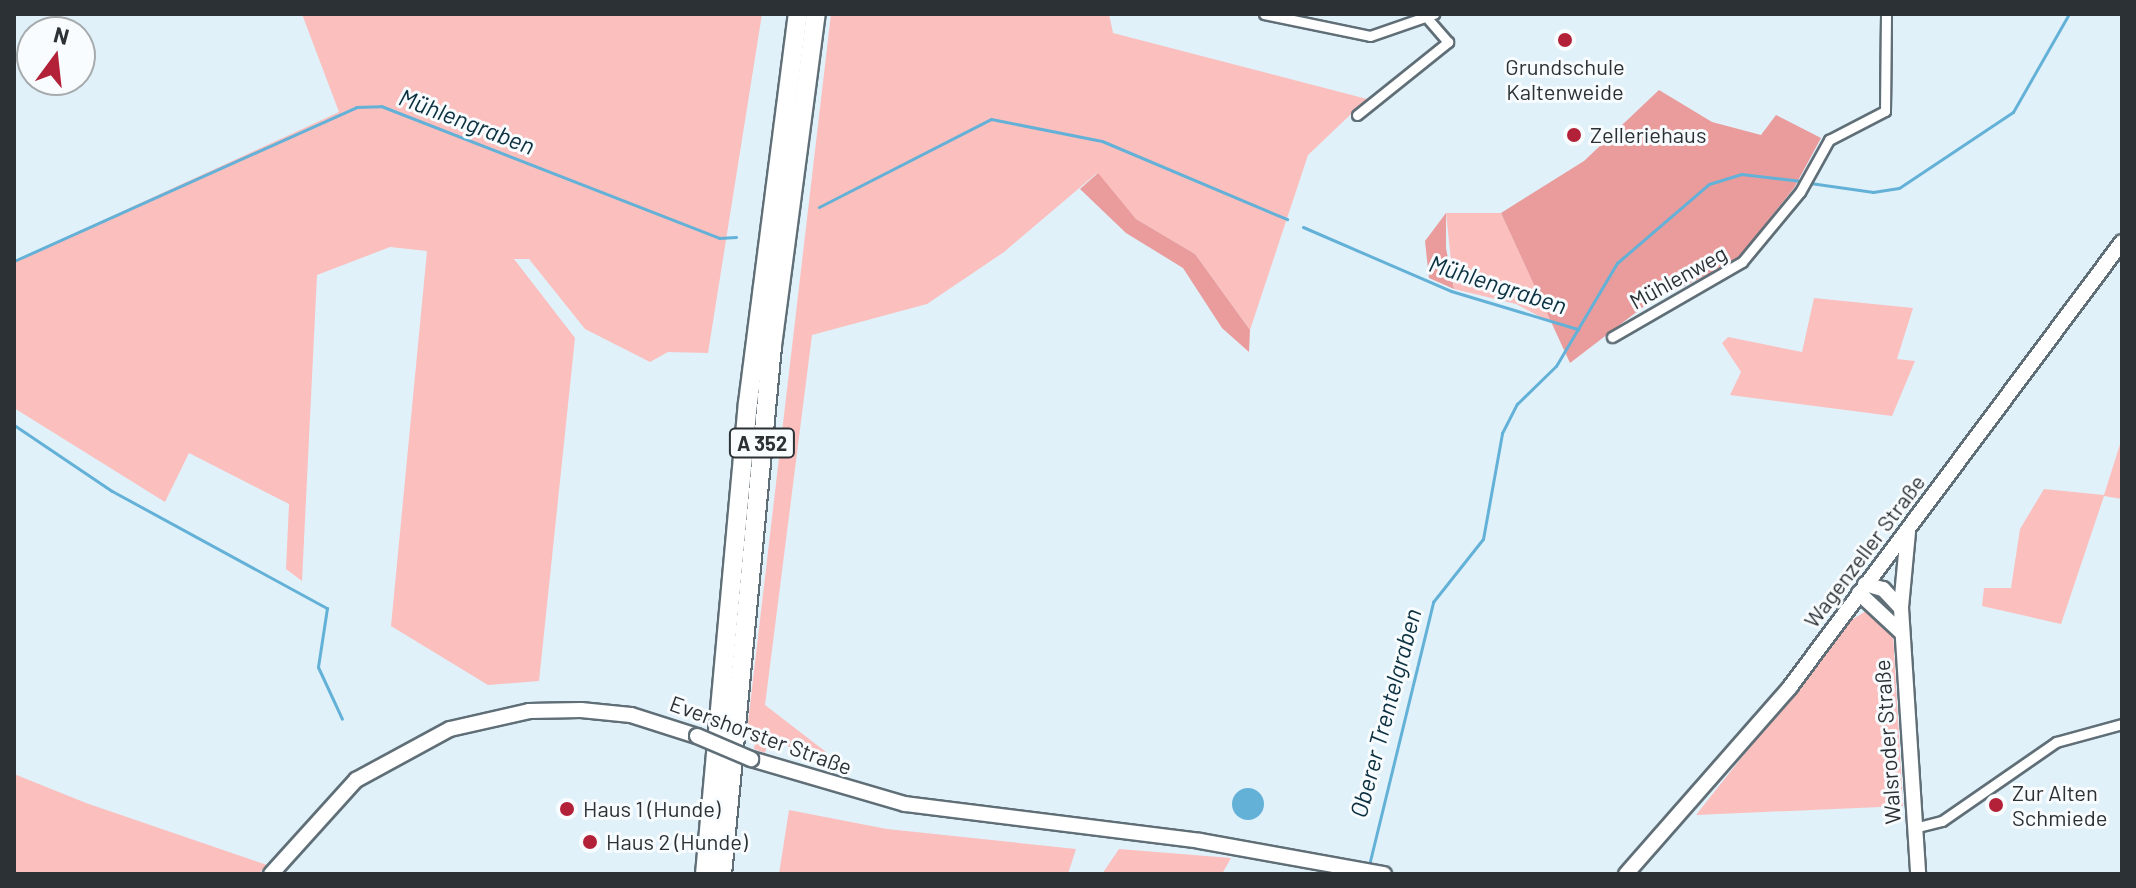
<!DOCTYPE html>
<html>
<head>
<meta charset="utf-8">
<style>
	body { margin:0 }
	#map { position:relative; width:2136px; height:888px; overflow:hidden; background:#e0f1fa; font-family:Barlow,sans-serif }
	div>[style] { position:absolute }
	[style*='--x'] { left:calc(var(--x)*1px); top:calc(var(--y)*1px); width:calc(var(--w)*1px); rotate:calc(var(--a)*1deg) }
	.green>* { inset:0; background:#fbbfbe }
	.forest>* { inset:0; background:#ea9b9b }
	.water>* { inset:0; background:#64b1d8 }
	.round { border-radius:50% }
	.stream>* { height:3px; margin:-1.5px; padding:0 1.5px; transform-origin:1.5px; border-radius:1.5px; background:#64b1d8 }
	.roads { filter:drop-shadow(2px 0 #606f77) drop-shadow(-2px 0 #606f77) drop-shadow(0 2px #606f77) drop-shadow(0 -2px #606f77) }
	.street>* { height:9px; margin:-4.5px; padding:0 4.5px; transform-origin:4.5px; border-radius:4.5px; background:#fff }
	.secondary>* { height:14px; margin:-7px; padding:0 7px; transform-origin:7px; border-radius:7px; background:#fff }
	.highway>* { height:18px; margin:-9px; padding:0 9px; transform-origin:9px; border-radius:9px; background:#fff }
	.bridges { filter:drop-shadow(2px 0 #606f77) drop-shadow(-2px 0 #606f77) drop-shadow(0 2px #606f77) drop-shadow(0 -2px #606f77) }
	.secondary-bridge>* { height:14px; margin:-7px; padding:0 7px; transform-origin:7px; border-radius:7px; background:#fff }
	.dots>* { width:22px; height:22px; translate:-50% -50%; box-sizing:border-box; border:4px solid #f8fcfe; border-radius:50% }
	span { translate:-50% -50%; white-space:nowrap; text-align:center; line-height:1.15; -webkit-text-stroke:6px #f8fcfe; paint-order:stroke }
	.shield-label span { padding:2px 6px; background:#f8fcfe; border:2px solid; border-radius:6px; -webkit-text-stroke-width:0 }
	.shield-label { font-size:20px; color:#2b3135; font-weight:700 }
	.poi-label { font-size:22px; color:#2b3135 }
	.left { translate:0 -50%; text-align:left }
	.street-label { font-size:22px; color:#2b3135 }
	.water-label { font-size:24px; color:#0b3040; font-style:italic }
	.frame { position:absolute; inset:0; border:16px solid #2b3135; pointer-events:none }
	.north { position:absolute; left:16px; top:16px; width:80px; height:80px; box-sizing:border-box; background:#f8fcfe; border:2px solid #a6abae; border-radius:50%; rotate:15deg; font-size:22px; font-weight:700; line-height:32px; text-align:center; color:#2b3135 }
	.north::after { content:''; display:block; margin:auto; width:28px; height:36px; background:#b32138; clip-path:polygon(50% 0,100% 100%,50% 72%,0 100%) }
</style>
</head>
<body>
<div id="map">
	<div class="green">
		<i style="clip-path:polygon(302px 14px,762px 14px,708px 353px,668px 352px,650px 362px,585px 329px,529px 259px,514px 259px,575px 338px,539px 681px,488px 685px,391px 626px,427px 251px,390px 247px,317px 275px,302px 581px,286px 569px,289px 504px,189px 453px,165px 502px,14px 408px,14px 261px,339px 112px)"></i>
		<i style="clip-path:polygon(831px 14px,1109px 14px,1113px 33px,1367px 99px,1308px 155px,1250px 330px,1195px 254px,1136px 219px,1097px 173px,1004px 252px,927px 304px,812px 335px,765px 705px,826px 752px,824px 760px,769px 739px,765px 753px,754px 749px,756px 734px,747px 731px)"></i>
		<i style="clip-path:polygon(1446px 213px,1501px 213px,1552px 323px,1516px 304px,1454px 289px)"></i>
		<i style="clip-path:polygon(1814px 298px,1913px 308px,1897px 359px,1915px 361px,1892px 416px,1730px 395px,1741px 372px,1722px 343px,1728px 337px,1802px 352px)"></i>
		<i style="clip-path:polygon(2122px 438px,2122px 499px,2104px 496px,2061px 624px,1982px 606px,1984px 588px,2011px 588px,2020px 529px,2044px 489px,2104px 495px)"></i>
		<i style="clip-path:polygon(1866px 611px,1893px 633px,1903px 806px,1696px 815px,1850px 621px)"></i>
		<i style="clip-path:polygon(14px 774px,86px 803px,267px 865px,258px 874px,14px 874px)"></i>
		<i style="clip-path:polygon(789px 810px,887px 829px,1076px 849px,1068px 874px,779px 874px)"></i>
		<i style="clip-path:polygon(1119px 849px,1231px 858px,1222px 874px,1102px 874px)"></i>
	</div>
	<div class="forest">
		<i style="clip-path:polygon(1659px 90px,1712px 122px,1761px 135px,1776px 115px,1821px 138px,1794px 188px,1736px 261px,1647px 304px,1570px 363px,1501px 213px,1584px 161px)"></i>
		<i style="clip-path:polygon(1098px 173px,1136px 219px,1195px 254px,1250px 330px,1249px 352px,1222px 328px,1183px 268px,1126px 233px,1080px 189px)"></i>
		<i style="clip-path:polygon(1446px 213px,1446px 248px,1454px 289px,1429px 278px,1425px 241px)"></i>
	</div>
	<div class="water">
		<i class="round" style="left:1232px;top:788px;width:32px;height:32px"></i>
	</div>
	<div class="stream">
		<i style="--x:1810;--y:183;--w:64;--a:8.1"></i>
		<i style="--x:1873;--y:192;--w:26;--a:-9"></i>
		<i style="--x:1899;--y:188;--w:137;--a:-33.7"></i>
		<i style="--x:2013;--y:112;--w:113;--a:-60.3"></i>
		<i style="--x:819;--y:207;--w:193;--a:-27.1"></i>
		<i style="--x:991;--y:119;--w:113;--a:11.2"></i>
		<i style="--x:1102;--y:141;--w:201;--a:22.9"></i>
		<i style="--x:1303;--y:227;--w:161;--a:23.4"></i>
		<i style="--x:1451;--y:291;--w:133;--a:16.7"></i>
		<i style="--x:14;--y:261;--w:375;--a:-24.2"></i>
		<i style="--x:356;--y:107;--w:25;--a:-2"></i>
		<i style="--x:381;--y:106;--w:363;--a:21.3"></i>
		<i style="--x:719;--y:238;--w:17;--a:-3"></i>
		<i style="--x:14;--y:425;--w:118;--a:34"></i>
		<i style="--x:112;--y:491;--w:245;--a:28.6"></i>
		<i style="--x:327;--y:608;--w:60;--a:98.7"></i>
		<i style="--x:318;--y:667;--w:57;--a:65.2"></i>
		<i style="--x:1370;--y:861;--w:267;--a:-76.3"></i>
		<i style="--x:1433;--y:602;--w:80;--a:-51.6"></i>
		<i style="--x:1483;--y:539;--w:108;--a:-79.8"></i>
		<i style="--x:1502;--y:433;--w:33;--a:-63"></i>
		<i style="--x:1517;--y:404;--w:54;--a:-44.3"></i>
		<i style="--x:1556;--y:366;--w:120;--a:-59.4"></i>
		<i style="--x:1617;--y:263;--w:121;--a:-40.7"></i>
		<i style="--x:1709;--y:184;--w:34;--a:-17"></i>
		<i style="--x:1741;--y:174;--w:61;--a:6.5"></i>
	</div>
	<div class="roads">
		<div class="street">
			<i style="--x:1264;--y:14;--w:108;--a:11.7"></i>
			<i style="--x:1370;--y:36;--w:68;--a:-19"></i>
			<i style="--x:1357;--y:115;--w:117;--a:-38.7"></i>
			<i style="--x:1448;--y:42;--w:30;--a:-131"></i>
			<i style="--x:1612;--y:337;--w:150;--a:-30"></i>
			<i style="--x:1742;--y:262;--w:91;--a:-50.4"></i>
			<i style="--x:1800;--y:192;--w:60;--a:-60.9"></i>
			<i style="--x:1829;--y:140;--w:63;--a:-27.4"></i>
			<i style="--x:1885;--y:111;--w:97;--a:-89.4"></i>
			<i style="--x:1914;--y:828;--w:29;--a:-14"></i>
			<i style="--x:1942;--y:821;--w:139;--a:-34.7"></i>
			<i style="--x:2056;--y:742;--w:68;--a:-15.3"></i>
		</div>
		<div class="secondary">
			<i style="--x:1908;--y:532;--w:76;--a:95.3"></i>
			<i style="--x:1901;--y:608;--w:267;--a:86.3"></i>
			<i style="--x:1865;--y:584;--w:19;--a:16"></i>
			<i style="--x:1883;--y:589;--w:26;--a:47"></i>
			<i style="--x:1859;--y:593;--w:57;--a:42.9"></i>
			<i style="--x:751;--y:759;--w:160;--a:16.3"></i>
			<i style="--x:905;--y:804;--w:297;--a:7.1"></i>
			<i style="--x:1200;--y:841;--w:187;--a:10.2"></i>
			<i style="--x:271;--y:874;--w:127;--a:-47.9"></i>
			<i style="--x:356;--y:780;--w:107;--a:-28.5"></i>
			<i style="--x:450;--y:729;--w:81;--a:-12.8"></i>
			<i style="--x:529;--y:711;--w:52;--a:-1.1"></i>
			<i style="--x:581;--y:710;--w:50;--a:5.7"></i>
			<i style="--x:631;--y:715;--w:69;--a:17.7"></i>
			<i style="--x:1626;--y:874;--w:249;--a:-48.7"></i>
			<i style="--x:1790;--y:687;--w:555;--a:-53.27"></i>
		</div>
		<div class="highway">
			<i style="--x:705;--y:874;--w:473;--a:-84.8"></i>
			<i style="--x:748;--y:403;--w:392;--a:-82.7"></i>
			<i style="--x:722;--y:874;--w:530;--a:-84.59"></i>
			<i style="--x:772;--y:346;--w:335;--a:-82.5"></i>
		</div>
	</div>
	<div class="bridges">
		<div class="secondary-bridge">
			<i style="--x:697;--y:736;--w:59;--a:23.1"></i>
		</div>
	</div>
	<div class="dots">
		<i style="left:1565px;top:40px;background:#b32138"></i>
		<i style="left:1574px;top:135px;background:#b32138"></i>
		<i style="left:1996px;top:805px;background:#b32138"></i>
		<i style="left:567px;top:809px;background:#b32138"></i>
		<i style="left:590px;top:842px;background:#b32138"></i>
	</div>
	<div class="shield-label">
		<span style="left:762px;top:443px">A 352</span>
	</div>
	<div class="poi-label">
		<span style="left:1565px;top:79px">Grundschule<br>Kaltenweide</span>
		<span class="left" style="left:1590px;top:135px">Zelleriehaus</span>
		<span class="left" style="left:2012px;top:805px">Zur Alten<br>Schmiede</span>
		<span class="left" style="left:583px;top:809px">Haus 1 (Hunde)</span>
		<span class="left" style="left:606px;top:842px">Haus 2 (Hunde)</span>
	</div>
	<div class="street-label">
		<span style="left:1678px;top:277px;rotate:-29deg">Mühlenweg</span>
		<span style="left:1864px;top:551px;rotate:-53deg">Wagenzeller Straße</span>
		<span style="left:761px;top:735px;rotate:20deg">Evershorster Straße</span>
		<span style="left:1887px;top:742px;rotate:-94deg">Walsroder Straße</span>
	</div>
	<div class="water-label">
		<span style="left:467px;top:121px;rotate:21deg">Mühlengraben</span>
		<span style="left:1498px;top:284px;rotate:18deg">Mühlengraben</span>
		<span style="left:1385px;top:713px;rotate:-75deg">Oberer Trentelgraben</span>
	</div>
	<div class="frame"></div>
	<div class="north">N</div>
</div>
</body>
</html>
